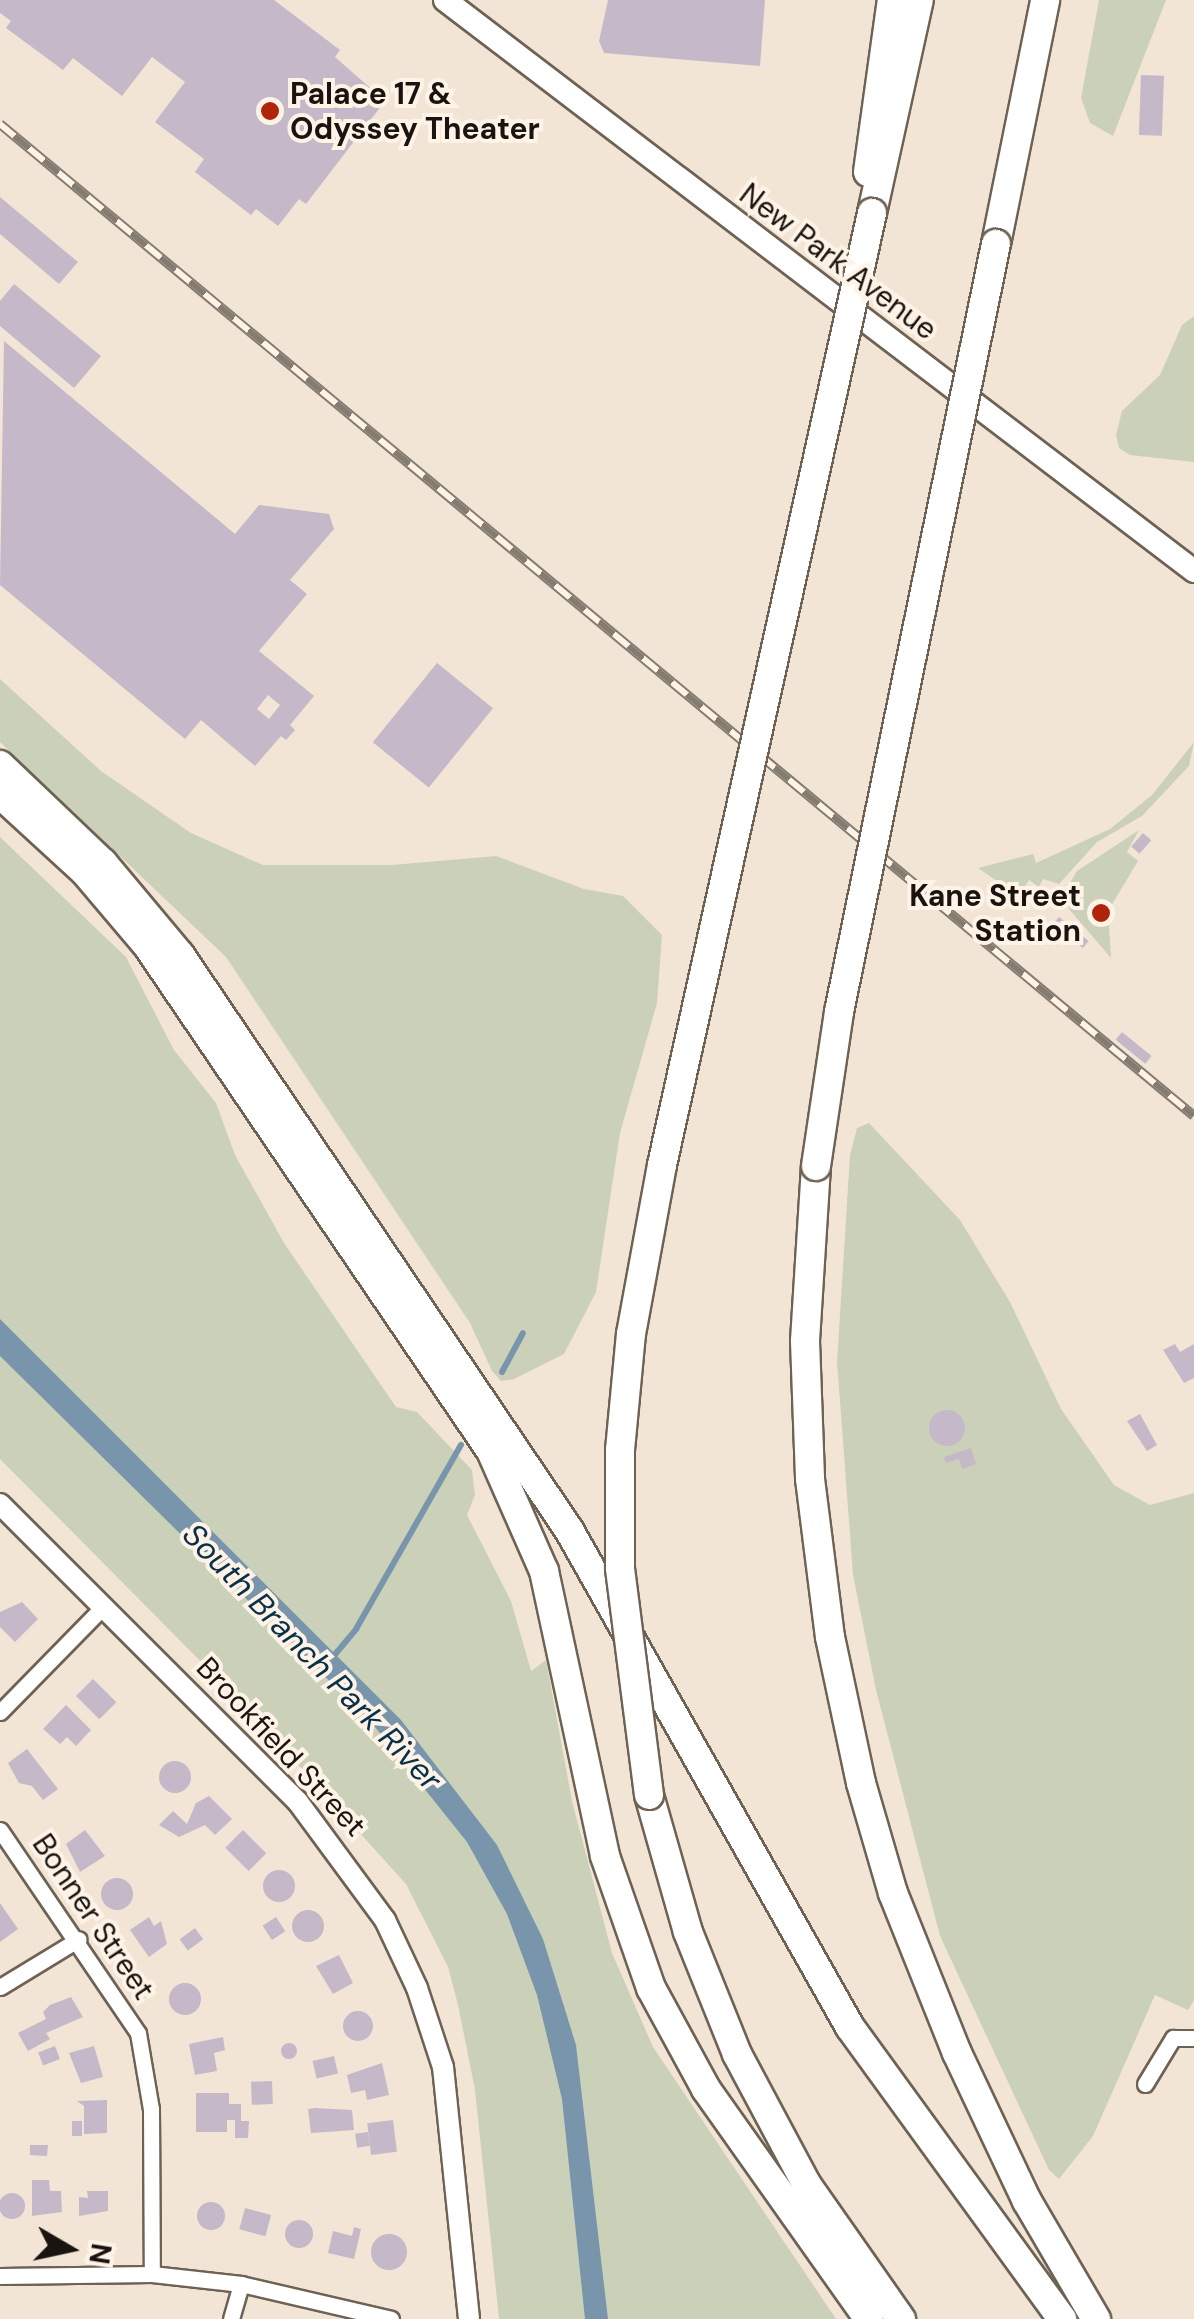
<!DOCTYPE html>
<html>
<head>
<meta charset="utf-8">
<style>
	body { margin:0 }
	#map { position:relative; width:1194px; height:2319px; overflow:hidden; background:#f2e5d5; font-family:"DM Sans",sans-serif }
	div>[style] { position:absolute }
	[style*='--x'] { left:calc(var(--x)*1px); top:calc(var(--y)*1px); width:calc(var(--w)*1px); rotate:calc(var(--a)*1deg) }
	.green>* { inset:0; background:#cbd1b9 }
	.water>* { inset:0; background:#7895ab }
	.stream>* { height:6px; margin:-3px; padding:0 3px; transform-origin:3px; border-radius:3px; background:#7895ab }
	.building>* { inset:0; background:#c5b8c8; transform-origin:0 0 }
	.round { border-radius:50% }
	.roads { filter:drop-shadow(2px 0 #6d6254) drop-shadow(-2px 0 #6d6254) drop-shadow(0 2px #6d6254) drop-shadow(0 -2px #6d6254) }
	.minor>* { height:15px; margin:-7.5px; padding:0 7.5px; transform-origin:7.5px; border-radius:7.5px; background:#fff }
	.tertiary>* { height:20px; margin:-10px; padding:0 10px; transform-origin:10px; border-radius:10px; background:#fff }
	.secondary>* { height:22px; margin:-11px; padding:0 11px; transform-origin:11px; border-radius:11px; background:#fff }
	.motorway>* { height:28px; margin:-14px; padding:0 14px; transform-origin:14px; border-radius:14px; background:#fff }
	.rail>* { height:10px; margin-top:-5px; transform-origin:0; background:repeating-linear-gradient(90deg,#fef3e6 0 19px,#857c71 0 38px); box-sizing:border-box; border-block:2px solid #857c71 }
	.bridges { filter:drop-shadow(2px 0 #6d6254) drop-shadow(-2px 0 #6d6254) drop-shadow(0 2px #6d6254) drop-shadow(0 -2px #6d6254) }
	.motorway-bridge>* { height:28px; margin:-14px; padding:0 14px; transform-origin:14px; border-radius:14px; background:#fff }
	.dots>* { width:28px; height:28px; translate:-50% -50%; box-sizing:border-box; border:5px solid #fef3e6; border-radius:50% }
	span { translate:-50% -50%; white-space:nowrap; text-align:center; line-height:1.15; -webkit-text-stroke:8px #fef3e6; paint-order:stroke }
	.poi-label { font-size:30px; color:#19140f; font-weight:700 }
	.left { translate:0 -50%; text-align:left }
	.right { translate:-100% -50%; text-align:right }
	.street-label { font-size:30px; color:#19140f }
	.water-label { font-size:32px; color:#083049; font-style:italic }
	.north { position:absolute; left:20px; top:2199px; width:100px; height:100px; -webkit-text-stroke:8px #fef3e6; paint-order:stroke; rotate:99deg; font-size:28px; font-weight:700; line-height:40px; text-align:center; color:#19140f }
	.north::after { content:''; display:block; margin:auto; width:35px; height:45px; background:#19140f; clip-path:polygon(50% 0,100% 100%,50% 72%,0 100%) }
</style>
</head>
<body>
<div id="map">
	<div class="green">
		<i style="clip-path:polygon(1099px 0,1166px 0,1113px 136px,1090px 123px,1081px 98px)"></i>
		<i style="clip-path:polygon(1194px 316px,1194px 462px,1130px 455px,1119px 448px,1116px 435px,1122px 411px,1160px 375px,1182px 325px)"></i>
		<i style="clip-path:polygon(0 679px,101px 771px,191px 833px,263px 865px,392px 865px,496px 856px,584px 889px,623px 896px,662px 935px,657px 1003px,620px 1133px,596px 1292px,564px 1354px,514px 1379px,501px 1381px,492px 1371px,470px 1323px,226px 957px,0 742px)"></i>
		<i style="clip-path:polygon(1194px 742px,1189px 766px,1142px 816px,1097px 842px,1059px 884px,1043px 879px,1039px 887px,1029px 880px,1024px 888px,1043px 904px,1023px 899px,978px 868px,1033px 854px,1036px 863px,1110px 829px,1152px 795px)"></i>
		<i style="clip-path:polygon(1139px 830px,1127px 852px,1138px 861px,1108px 911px,1111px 958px,1069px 909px,1065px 892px,1077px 871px)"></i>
		<i style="clip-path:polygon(0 837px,126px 957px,174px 1050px,216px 1103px,235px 1155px,284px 1243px,396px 1407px,417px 1412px,472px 1470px,475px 1495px,467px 1515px,511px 1601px,531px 1671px,546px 1660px,572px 1801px,612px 1953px,653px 2047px,836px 2319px,499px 2319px,475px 2090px,458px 2005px,448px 1967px,406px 1884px,241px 1702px,0 1459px)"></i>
		<i style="clip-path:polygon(869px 1123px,960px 1220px,1010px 1302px,1061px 1409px,1114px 1485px,1150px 1505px,1194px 1493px,1194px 2000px,1188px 2010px,1155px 1995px,1093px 2136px,1059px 2179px,1049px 2170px,940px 1936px,876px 1690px,853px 1575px,837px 1362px,850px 1155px,857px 1128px)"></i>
	</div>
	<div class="water">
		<i style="clip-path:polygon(0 1319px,401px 1720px,497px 1845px,543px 1939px,576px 2045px,608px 2319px,585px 2319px,562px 2099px,537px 1995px,507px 1914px,467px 1842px,371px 1722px,0 1356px)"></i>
	</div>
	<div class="stream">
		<i style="--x:502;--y:1372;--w:44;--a:-61.7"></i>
		<i style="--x:332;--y:1658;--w:38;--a:-50"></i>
		<i style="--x:356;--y:1629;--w:212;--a:-60.3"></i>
	</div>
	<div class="building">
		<i style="clip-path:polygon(0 0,274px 0,340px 50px,335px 57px,385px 101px,306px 204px,299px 199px,278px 226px,256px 209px,251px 215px,195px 172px,204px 159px,155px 122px,185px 82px,152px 57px,122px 96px,73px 58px,63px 70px,6px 28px,11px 21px,0 13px)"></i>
		<i style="clip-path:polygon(608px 0,765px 0,760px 66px,604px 53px,599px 41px)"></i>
		<i style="left:1141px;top:75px;width:23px;height:60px;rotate:2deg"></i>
		<i style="clip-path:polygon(0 197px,78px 262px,59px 284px,0 234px)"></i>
		<i style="clip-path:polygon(14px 284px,101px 356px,74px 388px,0 326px,0 301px)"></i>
		<i style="clip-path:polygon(evenodd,4px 341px,235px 534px,259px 505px,329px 514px,334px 529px,290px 580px,307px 594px,259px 651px,314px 696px,290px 725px,295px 730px,286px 740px,281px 736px,255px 766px,201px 720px,185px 739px,0 585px,4px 341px,268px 695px,280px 705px,269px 719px,257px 709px,268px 695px)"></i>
		<i style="left:437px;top:663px;width:72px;height:102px;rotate:39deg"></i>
		<i style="left:1143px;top:833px;width:11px;height:18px;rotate:41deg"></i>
		<i style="left:1059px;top:917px;width:38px;height:9px;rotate:39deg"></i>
		<i style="left:1122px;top:1032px;width:38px;height:10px;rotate:39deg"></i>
		<i style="clip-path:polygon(1175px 1344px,1180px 1352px,1194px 1344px,1194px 1378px,1184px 1383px,1163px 1350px)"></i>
		<i class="round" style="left:929px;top:1410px;width:36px;height:36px"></i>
		<i style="clip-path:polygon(1140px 1414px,1157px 1445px,1147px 1451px,1127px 1421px)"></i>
		<i style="clip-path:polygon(971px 1448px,976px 1464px,962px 1469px,959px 1459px,946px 1463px,944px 1457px)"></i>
		<i style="clip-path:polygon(22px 1602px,38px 1619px,15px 1642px,0 1627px,0 1612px)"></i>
		<i style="left:93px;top:1679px;width:33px;height:24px;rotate:45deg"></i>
		<i style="clip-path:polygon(66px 1705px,91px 1730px,76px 1746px,67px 1737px,60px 1744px,43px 1729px)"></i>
		<i style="clip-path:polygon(27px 1749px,58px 1789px,43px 1800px,32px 1786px,19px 1783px,8px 1763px)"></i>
		<i class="round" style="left:159px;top:1761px;width:32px;height:32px"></i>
		<i style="clip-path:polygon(209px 1796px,232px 1819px,215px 1835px,205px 1825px,179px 1837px,159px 1825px,173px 1811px,187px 1824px,196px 1803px)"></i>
		<i style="clip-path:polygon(85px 1830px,105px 1856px,80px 1872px,66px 1844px)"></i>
		<i style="left:243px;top:1830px;width:33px;height:25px;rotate:45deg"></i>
		<i class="round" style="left:263px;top:1870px;width:32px;height:32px"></i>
		<i class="round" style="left:101px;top:1878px;width:32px;height:32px"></i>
		<i style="clip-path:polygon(0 1903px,18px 1929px,0 1942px)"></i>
		<i class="round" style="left:292px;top:1910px;width:32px;height:32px"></i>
		<i style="clip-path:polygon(149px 1917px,154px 1926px,161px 1921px,167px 1944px,149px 1957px,130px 1930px)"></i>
		<i style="left:276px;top:1917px;width:17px;height:16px;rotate:57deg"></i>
		<i style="left:195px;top:1928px;width:14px;height:19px;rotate:54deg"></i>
		<i style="clip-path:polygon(339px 1955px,353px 1983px,333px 1994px,316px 1966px)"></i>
		<i class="round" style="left:169px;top:1983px;width:32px;height:32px"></i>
		<i style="clip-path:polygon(71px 1997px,83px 2017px,46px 2033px,50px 2039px,28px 2051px,18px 2033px,46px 2019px,43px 2012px,50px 2005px)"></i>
		<i class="round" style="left:343px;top:2011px;width:30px;height:30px"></i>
		<i style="clip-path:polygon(223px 2037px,225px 2050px,214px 2053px,217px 2071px,195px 2075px,189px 2044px)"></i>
		<i class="round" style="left:281px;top:2043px;width:16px;height:16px"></i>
		<i style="left:55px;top:2046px;width:14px;height:18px;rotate:69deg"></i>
		<i style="clip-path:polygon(94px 2046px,103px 2077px,81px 2083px,69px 2053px)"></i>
		<i style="left:334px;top:2056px;width:18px;height:22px;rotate:77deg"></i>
		<i style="clip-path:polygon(382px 2063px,389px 2095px,367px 2100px,365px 2090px,351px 2093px,347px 2075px)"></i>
		<i style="left:272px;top:2081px;width:23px;height:21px;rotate:88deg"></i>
		<i style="clip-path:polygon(196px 2093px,229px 2093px,229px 2104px,241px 2104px,241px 2121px,249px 2121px,248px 2138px,235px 2138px,235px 2120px,227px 2120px,227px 2132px,196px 2132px)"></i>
		<i style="clip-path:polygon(107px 2100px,107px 2133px,84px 2134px,84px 2106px,77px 2101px)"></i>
		<i style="clip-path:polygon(315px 2108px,352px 2110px,354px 2130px,311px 2133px,308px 2109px)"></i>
		<i style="left:393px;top:2120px;width:32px;height:26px;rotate:83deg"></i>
		<i style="left:72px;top:2121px;width:10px;height:15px"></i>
		<i style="left:368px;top:2132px;width:14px;height:13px;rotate:82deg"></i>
		<i style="clip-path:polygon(30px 2145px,48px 2145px,47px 2156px,30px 2155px)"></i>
		<i style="clip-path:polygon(32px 2180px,49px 2180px,50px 2191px,61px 2191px,62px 2212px,32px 2216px)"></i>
		<i style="clip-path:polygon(87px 2191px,108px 2191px,108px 2211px,79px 2216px,79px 2197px,88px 2198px)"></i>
		<i class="round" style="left:-1px;top:2193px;width:26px;height:26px"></i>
		<i class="round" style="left:197px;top:2202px;width:28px;height:28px"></i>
		<i style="left:245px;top:2208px;width:27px;height:22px;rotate:15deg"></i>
		<i class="round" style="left:285px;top:2220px;width:28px;height:28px"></i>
		<i style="clip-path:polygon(354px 2227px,361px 2229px,354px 2259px,328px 2253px,333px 2231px,352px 2236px)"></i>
		<i class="round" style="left:371px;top:2234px;width:36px;height:36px"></i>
	</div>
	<div class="roads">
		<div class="minor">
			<i style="--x:0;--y:1712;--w:147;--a:-45.6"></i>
			<i style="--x:0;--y:1830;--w:245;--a:55.8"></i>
			<i style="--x:138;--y:2033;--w:77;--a:80.3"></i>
			<i style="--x:151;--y:2109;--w:165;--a:89.7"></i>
			<i style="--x:0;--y:1987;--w:92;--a:-31.3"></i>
			<i style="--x:1145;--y:2084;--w:54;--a:-58.7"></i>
			<i style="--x:1173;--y:2038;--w:21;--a:0"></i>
			<i style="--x:0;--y:2276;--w:152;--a:-0.8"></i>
			<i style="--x:152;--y:2274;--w:90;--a:6.4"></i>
			<i style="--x:241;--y:2284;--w:154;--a:13.1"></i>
			<i style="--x:231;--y:2319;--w:36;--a:-74"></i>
		</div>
		<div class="tertiary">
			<i style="--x:0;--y:1504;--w:421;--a:45"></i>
			<i style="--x:298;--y:1802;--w:147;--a:53.6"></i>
			<i style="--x:385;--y:1920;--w:75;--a:64.8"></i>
			<i style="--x:417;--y:1988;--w:83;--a:71.8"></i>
			<i style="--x:443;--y:2067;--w:253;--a:84.1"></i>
		</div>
		<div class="secondary">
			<i style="--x:445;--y:0;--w:942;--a:37.32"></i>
		</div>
		<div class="motorway">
			<i style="--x:868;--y:172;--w:174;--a:-82.1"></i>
			<i style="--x:872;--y:213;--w:218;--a:-77.6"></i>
			<i style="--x:996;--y:244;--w:249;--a:-78.6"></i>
			<i style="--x:0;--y:765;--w:142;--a:43.6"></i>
			<i style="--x:103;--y:863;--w:120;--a:50.1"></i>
			<i style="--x:180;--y:955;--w:694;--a:55.92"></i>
			<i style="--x:569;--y:1530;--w:571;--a:60.52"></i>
			<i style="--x:850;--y:2027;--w:361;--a:54"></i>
			<i style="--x:0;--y:794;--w:115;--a:42.5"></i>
			<i style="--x:85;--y:872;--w:96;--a:49.7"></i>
			<i style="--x:147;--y:945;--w:612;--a:55.79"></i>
			<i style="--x:491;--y:1451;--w:131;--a:66.2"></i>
			<i style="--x:544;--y:1571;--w:291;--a:77.9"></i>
			<i style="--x:605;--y:1856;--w:140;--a:70.8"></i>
			<i style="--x:651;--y:1988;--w:115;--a:61.4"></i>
			<i style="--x:706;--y:2089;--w:282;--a:54.7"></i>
			<i style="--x:816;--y:1166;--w:175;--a:93.6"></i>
			<i style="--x:805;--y:1341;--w:138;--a:87.9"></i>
			<i style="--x:810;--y:1479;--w:159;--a:82.8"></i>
			<i style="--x:830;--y:1637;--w:149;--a:78"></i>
			<i style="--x:861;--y:1783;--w:115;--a:73.8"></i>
			<i style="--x:893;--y:1893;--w:172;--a:68.2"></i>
			<i style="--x:957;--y:2053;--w:164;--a:64.7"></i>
			<i style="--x:1027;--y:2201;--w:137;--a:59.7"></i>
			<i style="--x:649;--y:1795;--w:142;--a:74.1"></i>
			<i style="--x:688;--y:1932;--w:131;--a:68.1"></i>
			<i style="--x:737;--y:2054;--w:149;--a:61.9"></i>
			<i style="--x:807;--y:2185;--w:164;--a:55"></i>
		</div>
	</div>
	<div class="rail">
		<i style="--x:0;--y:124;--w:1552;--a:39.72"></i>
	</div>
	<div class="bridges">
		<div class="motorway-bridge">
			<i style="--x:816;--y:1166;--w:156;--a:-81.5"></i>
			<i style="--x:839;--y:1012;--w:784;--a:-78.45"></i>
			<i style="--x:649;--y:1795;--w:229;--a:-97.3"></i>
			<i style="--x:620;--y:1568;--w:118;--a:-90"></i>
			<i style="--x:620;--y:1450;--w:117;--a:-84.6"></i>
			<i style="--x:631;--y:1334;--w:172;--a:-79.6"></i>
			<i style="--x:662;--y:1165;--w:975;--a:-77.56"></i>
		</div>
	</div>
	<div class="dots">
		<i style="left:270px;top:111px;background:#b1240c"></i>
		<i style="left:1101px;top:913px;background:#b1240c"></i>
	</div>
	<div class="poi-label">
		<span class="left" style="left:290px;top:111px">Palace 17 &amp;<br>Odyssey Theater</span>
		<span class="right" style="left:1081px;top:913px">Kane Street<br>Station</span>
	</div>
	<div class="street-label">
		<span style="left:838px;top:262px;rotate:37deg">New Park Avenue</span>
		<span style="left:281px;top:1747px;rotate:47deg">Brookfield Street</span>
		<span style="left:93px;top:1917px;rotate:56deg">Bonner Street</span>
	</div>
	<div class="water-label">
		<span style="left:312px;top:1657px;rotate:46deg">South Branch Park River</span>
	</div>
	<div class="north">N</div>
</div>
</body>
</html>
